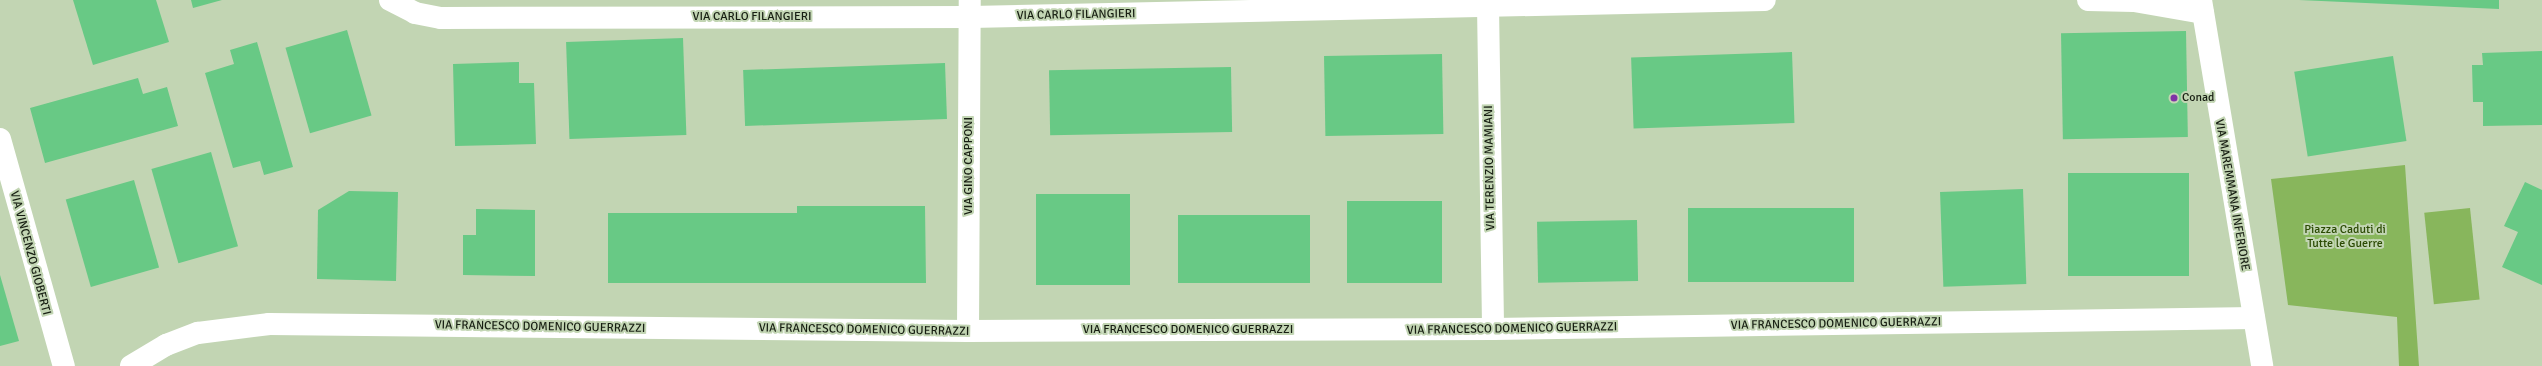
<!DOCTYPE html>
<html>
<head>
<meta charset="utf-8">
<style>
	body { margin:0 }
	#map { position:relative; width:2542px; height:366px; overflow:hidden; background:#c2d5b3; font-family:Signika,sans-serif }
	div>[style] { position:absolute }
	[style*='--x'] { left:calc(var(--x)*1px); top:calc(var(--y)*1px); width:calc(var(--w)*1px); rotate:calc(var(--a)*1deg) }
	.green>* { inset:0; background:#88b65c; transform-origin:0 0 }
	.building>* { inset:0; background:#68c985; transform-origin:0 0 }
	.minor>* { height:22px; margin:-11px; padding:0 11px; transform-origin:11px; border-radius:11px; background:#fff }
	.major>* { height:22px; margin:-11px; padding:0 11px; transform-origin:11px; border-radius:11px; background:#fff }
	.dots>* { width:11px; height:11px; translate:-50% -50%; box-sizing:border-box; border:2px solid #c2d5b3; border-radius:50% }
	span { translate:-50% -50%; white-space:nowrap; text-align:center; line-height:1.15; -webkit-text-stroke:4px #c2d5b3; paint-order:stroke }
	.street-label { font-size:12px; color:#171e12 }
	.poi-label { font-size:12px; color:#171e12 }
	.left { translate:0 -50%; text-align:left }
	.park-label { font-size:12px; color:#2b4a03 }
</style>
</head>
<body>
<div id="map">
	<div class="green">
		<i style="clip-path:polygon(2405px 165px,2419px 366px,2399px 366px,2397px 317px,2288px 305px,2271px 179px)"></i>
		<i style="left:2470px;top:208px;width:92px;height:46px;rotate:84deg"></i>
	</div>
	<div class="building">
		<i style="clip-path:polygon(73px 0,156px 0,169px 42px,93px 65px)"></i>
		<i style="clip-path:polygon(191px 0,222px 0,193px 8px)"></i>
		<i style="clip-path:polygon(2299px 0,2499px 0,2499px 9px)"></i>
		<i style="left:347px;top:30px;width:89px;height:64px;rotate:74deg"></i>
		<i style="left:2186px;top:31px;width:106px;height:125px;rotate:89deg"></i>
		<i style="left:683px;top:38px;width:97px;height:117px;rotate:88deg"></i>
		<i style="clip-path:polygon(257px 42px,293px 167px,264px 175px,260px 161px,233px 168px,205px 73px,234px 64px,230px 50px)"></i>
		<i style="clip-path:polygon(2542px 51px,2542px 125px,2483px 126px,2483px 102px,2473px 102px,2472px 65px,2483px 65px,2482px 53px)"></i>
		<i style="left:1792px;top:52px;width:71px;height:161px;rotate:88deg"></i>
		<i style="left:1442px;top:54px;width:80px;height:118px;rotate:89deg"></i>
		<i style="left:2393px;top:56px;width:86px;height:100px;rotate:81deg"></i>
		<i style="clip-path:polygon(519px 62px,519px 83px,534px 83px,536px 144px,455px 146px,453px 64px)"></i>
		<i style="left:945px;top:63px;width:56px;height:202px;rotate:88deg"></i>
		<i style="left:1231px;top:67px;width:65px;height:182px;rotate:89deg"></i>
		<i style="clip-path:polygon(138px 78px,143px 94px,167px 87px,178px 126px,45px 163px,30px 108px)"></i>
		<i style="left:211px;top:152px;width:98px;height:62px;rotate:74deg"></i>
		<i style="left:2068px;top:173px;width:121px;height:103px"></i>
		<i style="left:134px;top:180px;width:91px;height:71px;rotate:74deg"></i>
		<i style="clip-path:polygon(2525px 182px,2542px 190px,2542px 285px,2502px 267px,2518px 232px,2504px 226px)"></i>
		<i style="left:2023px;top:189px;width:95px;height:83px;rotate:88deg"></i>
		<i style="clip-path:polygon(349px 191px,398px 192px,396px 281px,317px 279px,318px 210px)"></i>
		<i style="left:1036px;top:194px;width:94px;height:91px"></i>
		<i style="left:1347px;top:201px;width:95px;height:82px"></i>
		<i style="clip-path:polygon(797px 206px,925px 206px,926px 283px,608px 283px,608px 213px,797px 213px)"></i>
		<i style="left:1688px;top:208px;width:166px;height:74px"></i>
		<i style="clip-path:polygon(476px 209px,535px 210px,535px 276px,463px 275px,463px 235px,476px 235px)"></i>
		<i style="left:1310px;top:215px;width:68px;height:132px;rotate:90deg"></i>
		<i style="left:1637px;top:220px;width:61px;height:100px;rotate:89deg"></i>
		<i style="clip-path:polygon(0 275px,19px 341px,0 346px)"></i>
	</div>
	<div class="minor">
		<i style="--x:390;--y:0;--w:28;--a:27"></i>
		<i style="--x:415;--y:13;--w:26;--a:11"></i>
		<i style="--x:441;--y:18;--w:530;--a:-0.11"></i>
		<i style="--x:971;--y:17;--w:794;--a:-1.23"></i>
		<i style="--x:2088;--y:0;--w:46;--a:1.2"></i>
		<i style="--x:2134;--y:1;--w:70;--a:9.9"></i>
		<i style="--x:1488;--y:6;--w:323;--a:89.1"></i>
		<i style="--x:0;--y:139;--w:236;--a:74.3"></i>
		<i style="--x:968;--y:331;--w:331;--a:-89.7"></i>
		<i style="--x:131;--y:366;--w:41;--a:-31"></i>
		<i style="--x:166;--y:345;--w:34;--a:-21"></i>
		<i style="--x:198;--y:333;--w:72;--a:-7.2"></i>
		<i style="--x:269;--y:324;--w:699;--a:0.57"></i>
		<i style="--x:968;--y:331;--w:525;--a:-0.22"></i>
		<i style="--x:1493;--y:329;--w:761;--a:-0.83"></i>
	</div>
	<div class="major">
		<i style="--x:2201;--y:0;--w:371;--a:80.5"></i>
	</div>
	<div class="dots">
		<i style="left:2174px;top:98px;background:#7f34a6"></i>
	</div>
	<div class="street-label">
		<span style="left:1076px;top:15px;rotate:-1deg">VIA CARLO FILANGIERI</span>
		<span style="left:752px;top:17px">VIA CARLO FILANGIERI</span>
		<span style="left:969px;top:166px;rotate:-90deg">VIA GINO CAPPONI</span>
		<span style="left:1490px;top:168px;rotate:-91deg">VIA TERENZIO MAMIANI</span>
		<span style="left:2232px;top:195px;rotate:80deg">VIA MAREMMANA INFERIORE</span>
		<span style="left:30px;top:253px;rotate:75deg">VIA VINCENZO GIOBERTI</span>
		<span style="left:1836px;top:324px;rotate:-1deg">VIA FRANCESCO DOMENICO GUERRAZZI</span>
		<span style="left:540px;top:327px;rotate:1deg">VIA FRANCESCO DOMENICO GUERRAZZI</span>
		<span style="left:1512px;top:329px;rotate:-1deg">VIA FRANCESCO DOMENICO GUERRAZZI</span>
		<span style="left:864px;top:330px;rotate:1deg">VIA FRANCESCO DOMENICO GUERRAZZI</span>
		<span style="left:1188px;top:330px">VIA FRANCESCO DOMENICO GUERRAZZI</span>
	</div>
	<div class="poi-label">
		<span class="left" style="left:2182px;top:98px">Conad</span>
	</div>
	<div class="park-label">
		<span style="left:2345px;top:237px">Piazza Caduti di<br>Tutte le Guerre</span>
	</div>
</div>
</body>
</html>
